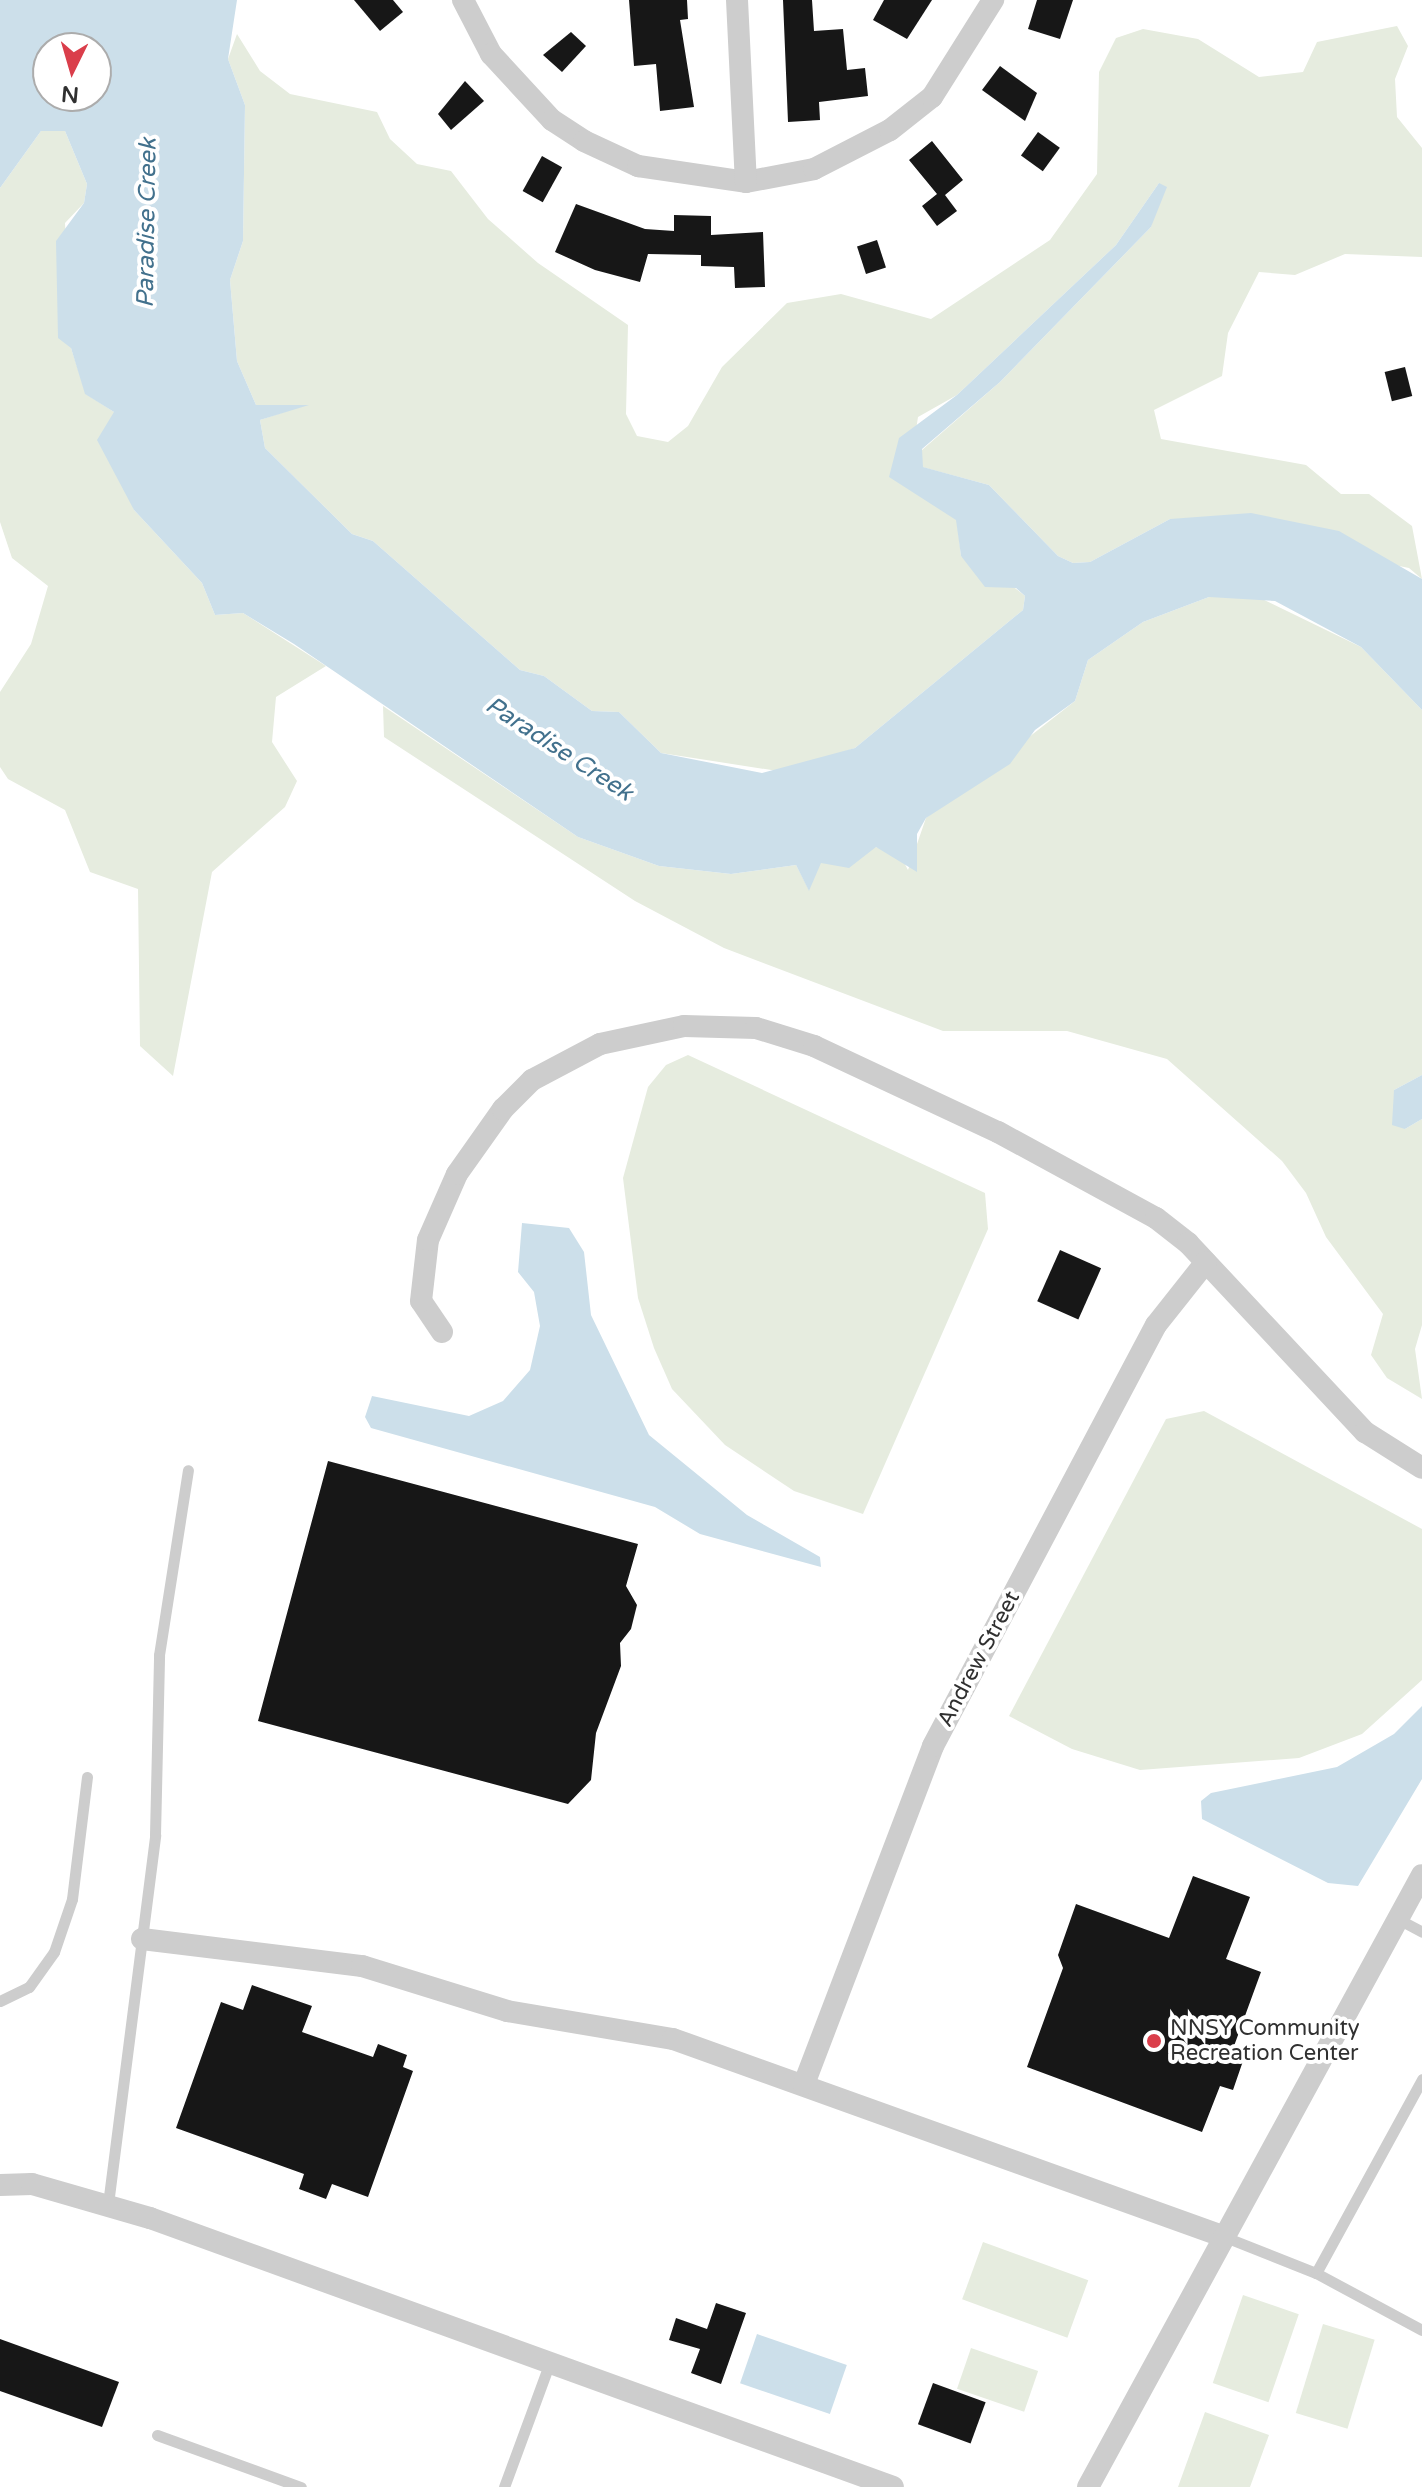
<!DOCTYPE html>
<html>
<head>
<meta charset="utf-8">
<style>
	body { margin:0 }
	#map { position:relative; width:1422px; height:2487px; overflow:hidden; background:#fff; font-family:"Varela Round",sans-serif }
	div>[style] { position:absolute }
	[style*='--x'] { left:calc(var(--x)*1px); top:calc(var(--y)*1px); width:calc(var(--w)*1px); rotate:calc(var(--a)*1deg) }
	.green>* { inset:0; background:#e6ecdf; transform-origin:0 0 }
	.water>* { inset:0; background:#ccdfea; transform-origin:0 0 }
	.building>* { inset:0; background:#171717; transform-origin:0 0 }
	.lane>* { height:11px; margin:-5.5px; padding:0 5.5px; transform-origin:5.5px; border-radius:5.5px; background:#cdcdcd }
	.street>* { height:22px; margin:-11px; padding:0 11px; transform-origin:11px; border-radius:11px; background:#cdcdcd }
	.dots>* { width:22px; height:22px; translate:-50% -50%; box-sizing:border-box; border:4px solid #fff; border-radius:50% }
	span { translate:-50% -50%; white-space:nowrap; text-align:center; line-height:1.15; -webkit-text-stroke:8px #fff; paint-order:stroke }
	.street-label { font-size:22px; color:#303030 }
	.poi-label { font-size:22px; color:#303030 }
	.left { translate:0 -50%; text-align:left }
	.water-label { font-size:24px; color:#42718d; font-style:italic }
	.north { position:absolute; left:32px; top:32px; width:80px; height:80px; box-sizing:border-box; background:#fff; border:2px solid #acacac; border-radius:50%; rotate:185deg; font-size:22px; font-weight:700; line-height:32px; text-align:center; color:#303030 }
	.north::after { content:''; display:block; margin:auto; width:28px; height:36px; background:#da3e4b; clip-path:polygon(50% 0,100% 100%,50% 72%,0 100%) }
</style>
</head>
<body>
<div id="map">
	<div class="green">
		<i style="clip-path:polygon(1397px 26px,1408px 46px,1395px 79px,1397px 117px,1422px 148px,1422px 257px,1345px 254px,1295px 275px,1259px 272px,1228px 333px,1222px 376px,1154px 410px,1161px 439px,1306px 465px,1341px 494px,1369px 494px,1412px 526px,1422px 579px,1409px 568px,1170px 519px,1090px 562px,1073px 563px,1058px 556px,989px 485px,922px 467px,922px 450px,1000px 382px,1151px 227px,1159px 183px,1116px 245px,957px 395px,918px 417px,908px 482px,957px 520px,961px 556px,1015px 588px,1025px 596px,1023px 610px,855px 748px,784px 772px,661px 753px,619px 712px,592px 711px,544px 676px,520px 670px,373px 541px,352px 534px,265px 448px,260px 420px,305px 405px,256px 405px,237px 361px,230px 280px,243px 241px,245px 105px,228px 59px,237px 34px,260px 71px,290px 94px,377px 112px,390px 139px,417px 164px,451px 171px,488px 219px,538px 263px,628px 325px,626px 414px,637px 436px,668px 442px,688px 426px,722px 367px,787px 303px,841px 294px,931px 319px,1050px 240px,1097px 174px,1099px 72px,1116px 38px,1143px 29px,1198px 39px,1259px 77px,1303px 72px,1317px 42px)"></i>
		<i style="clip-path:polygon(55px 127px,65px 131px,87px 184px,84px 203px,65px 223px,71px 348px,86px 394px,114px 412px,134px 510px,202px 583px,215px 615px,243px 613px,326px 666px,276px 697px,272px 742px,297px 781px,285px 807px,212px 872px,173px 1076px,140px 1046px,138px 889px,90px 872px,65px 810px,8px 779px,0 767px,0 692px,31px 644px,48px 586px,12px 558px,0 522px,0 188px,41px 131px)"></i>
		<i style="clip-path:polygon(1256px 596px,1361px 647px,1422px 710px,1422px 1075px,1394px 1090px,1405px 1129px,1422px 1119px,1422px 1325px,1415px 1349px,1422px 1399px,1387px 1378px,1371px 1355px,1383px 1314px,1326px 1237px,1306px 1193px,1282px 1161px,1167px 1059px,1067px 1031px,943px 1031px,724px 948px,635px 901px,384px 737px,383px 706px,578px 837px,659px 866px,731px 874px,796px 865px,809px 890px,820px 863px,876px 847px,900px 855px,908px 870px,926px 818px,1075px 701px,1088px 660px,1143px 622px,1209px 597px)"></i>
		<i style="clip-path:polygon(688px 1055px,985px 1193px,988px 1229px,863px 1514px,794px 1491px,725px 1445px,672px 1389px,654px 1348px,638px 1298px,623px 1178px,648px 1087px,666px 1065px)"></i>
		<i style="clip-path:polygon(1204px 1411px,1422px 1529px,1422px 1680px,1362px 1734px,1299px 1758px,1140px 1770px,1072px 1749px,1009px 1716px,1166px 1419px)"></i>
		<i style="left:983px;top:2242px;width:112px;height:61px;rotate:20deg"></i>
		<i style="left:1243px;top:2295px;width:59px;height:93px;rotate:19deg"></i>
		<i style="left:1323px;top:2324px;width:54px;height:93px;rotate:17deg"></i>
		<i style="left:971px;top:2348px;width:71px;height:43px;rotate:19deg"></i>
		<i style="clip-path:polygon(1205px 2412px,1269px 2435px,1250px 2487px,1178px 2487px)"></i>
	</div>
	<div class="water">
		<i style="clip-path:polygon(evenodd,0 0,237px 0,228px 59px,245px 105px,243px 241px,230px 280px,237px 361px,256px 405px,309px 405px,260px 420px,265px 448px,352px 534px,373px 541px,520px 670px,544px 676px,592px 711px,619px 712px,661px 753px,762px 773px,855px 748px,1023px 610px,1025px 596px,1016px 588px,985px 587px,961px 556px,956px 520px,889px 477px,899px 438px,957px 395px,1116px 245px,1159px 183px,1167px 187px,1151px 227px,1000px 382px,922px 449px,923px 467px,989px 485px,1058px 556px,1073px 563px,1090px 562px,1170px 519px,1251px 513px,1339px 531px,1422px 579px,1422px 710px,1361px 647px,1275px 601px,1209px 597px,1143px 622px,1088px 660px,1075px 701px,1035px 730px,1010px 764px,926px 818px,917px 834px,917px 872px,876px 847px,849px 868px,821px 863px,809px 891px,796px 865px,731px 874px,659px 866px,578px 837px,294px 644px,243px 613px,215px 615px,202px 583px,134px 510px,97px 440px,114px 412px,85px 394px,71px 348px,58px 338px,56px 241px,84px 203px,87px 184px,65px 131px,41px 131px,0 188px,0 0,48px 48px,96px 48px,96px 96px,48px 96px,48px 48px)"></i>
		<i style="clip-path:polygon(1422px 1075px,1422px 1119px,1405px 1129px,1392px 1125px,1394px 1090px)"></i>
		<i style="clip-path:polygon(522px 1223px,569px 1228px,584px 1252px,591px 1315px,649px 1435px,747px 1515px,820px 1557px,821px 1567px,700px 1534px,655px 1507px,371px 1428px,365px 1417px,372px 1396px,469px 1416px,503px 1401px,530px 1370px,540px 1326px,534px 1292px,518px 1272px)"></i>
		<i style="clip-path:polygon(1422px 1706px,1422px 1779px,1358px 1886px,1328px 1883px,1202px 1819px,1201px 1801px,1211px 1793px,1337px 1767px,1394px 1734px)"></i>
		<i style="left:757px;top:2334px;width:95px;height:52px;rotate:19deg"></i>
	</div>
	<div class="building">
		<i style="clip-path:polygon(354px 0,393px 0,403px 12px,380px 31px)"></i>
		<i style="clip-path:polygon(629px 0,687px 0,688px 19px,680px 20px,694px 107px,660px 111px,656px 64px,634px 66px)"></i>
		<i style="clip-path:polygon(783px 0,812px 0,814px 31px,843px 29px,847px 70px,865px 68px,868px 96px,819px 102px,820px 120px,788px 122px)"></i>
		<i style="clip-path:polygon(884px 0,932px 0,907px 39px,873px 20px)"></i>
		<i style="clip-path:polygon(1037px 0,1073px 0,1060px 39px,1028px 29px)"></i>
		<i style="clip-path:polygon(571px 32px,586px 46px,562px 72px,543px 55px)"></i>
		<i style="clip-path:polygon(1000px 66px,1037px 93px,1025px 121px,982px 90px)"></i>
		<i style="clip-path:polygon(465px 81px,484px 101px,451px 130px,438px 114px)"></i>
		<i style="left:1038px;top:132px;width:27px;height:29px;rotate:36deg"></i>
		<i style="clip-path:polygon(932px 141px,963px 180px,945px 195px,957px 211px,937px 226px,922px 206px,937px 194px,909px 160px)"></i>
		<i style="left:542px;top:156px;width:23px;height:40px;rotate:29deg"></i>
		<i style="clip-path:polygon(576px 204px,645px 229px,674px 231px,674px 215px,711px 216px,711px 235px,763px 232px,765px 287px,735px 288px,734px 267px,701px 266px,701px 255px,648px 254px,640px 282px,595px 270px,555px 252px)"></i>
		<i style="left:877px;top:240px;width:29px;height:21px;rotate:72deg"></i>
		<i style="left:1405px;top:367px;width:30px;height:21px;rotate:76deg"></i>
		<i style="left:1060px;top:1250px;width:45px;height:56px;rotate:24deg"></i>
		<i style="clip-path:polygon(328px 1461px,638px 1544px,626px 1586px,637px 1605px,631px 1629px,620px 1643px,621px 1666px,596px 1733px,591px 1780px,568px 1804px,258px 1721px)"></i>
		<i style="clip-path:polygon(1193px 1876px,1250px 1897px,1226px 1959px,1261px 1972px,1230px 2057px,1243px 2061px,1233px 2090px,1220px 2086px,1202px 2132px,1027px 2067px,1063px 1968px,1058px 1955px,1076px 1904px,1169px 1938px)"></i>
		<i style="clip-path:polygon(252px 1985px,312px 2006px,302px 2032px,373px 2057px,378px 2044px,407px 2055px,403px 2067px,413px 2071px,368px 2197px,332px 2184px,326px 2199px,299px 2189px,304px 2174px,176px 2128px,221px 2002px,243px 2010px)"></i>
		<i style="clip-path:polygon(716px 2303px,746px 2313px,721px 2384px,691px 2373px,700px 2349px,669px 2340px,676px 2318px,707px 2329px)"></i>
		<i style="clip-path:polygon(0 2339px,119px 2382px,102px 2427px,0 2391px)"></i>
		<i style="left:933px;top:2383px;width:56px;height:44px;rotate:20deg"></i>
	</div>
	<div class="lane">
		<i style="--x:1398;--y:1919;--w:27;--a:28"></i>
		<i style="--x:0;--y:2001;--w:32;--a:-26"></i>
		<i style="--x:29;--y:1987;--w:43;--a:-54.5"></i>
		<i style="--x:54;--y:1952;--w:56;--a:-71.2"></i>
		<i style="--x:72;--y:1899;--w:123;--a:-83"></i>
		<i style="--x:108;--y:2204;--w:372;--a:-82.7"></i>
		<i style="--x:155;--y:1835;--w:180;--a:-88.7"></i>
		<i style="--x:159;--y:1655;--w:187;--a:-81.1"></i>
		<i style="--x:1225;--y:2237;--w:98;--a:21.6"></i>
		<i style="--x:1316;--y:2273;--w:120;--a:28.3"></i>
		<i style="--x:1316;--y:2273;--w:221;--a:-61.3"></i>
		<i style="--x:157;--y:2435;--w:153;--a:19.9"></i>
		<i style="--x:504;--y:2487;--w:133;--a:-69.8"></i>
	</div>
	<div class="street">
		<i style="--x:463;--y:0;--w:61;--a:62.6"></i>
		<i style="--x:491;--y:54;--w:90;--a:47.3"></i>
		<i style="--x:552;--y:120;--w:38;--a:33"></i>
		<i style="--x:584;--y:141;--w:60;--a:24.8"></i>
		<i style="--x:638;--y:166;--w:109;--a:8.4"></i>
		<i style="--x:746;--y:182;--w:69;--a:-10.8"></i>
		<i style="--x:814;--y:169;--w:85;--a:-27.2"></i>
		<i style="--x:890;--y:130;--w:53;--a:-38.2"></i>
		<i style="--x:932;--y:97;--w:115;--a:-57.8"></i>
		<i style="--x:737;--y:0;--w:182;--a:87.2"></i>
		<i style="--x:442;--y:1332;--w:37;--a:-124"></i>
		<i style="--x:421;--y:1301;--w:61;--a:-83.5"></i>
		<i style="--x:428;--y:1240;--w:72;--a:-66.3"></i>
		<i style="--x:457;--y:1174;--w:80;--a:-54.7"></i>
		<i style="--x:503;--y:1109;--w:41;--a:-45"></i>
		<i style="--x:532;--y:1080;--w:77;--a:-27.9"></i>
		<i style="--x:600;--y:1044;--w:86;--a:-12.1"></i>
		<i style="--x:684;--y:1026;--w:72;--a:1.6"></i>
		<i style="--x:756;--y:1028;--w:61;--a:17.2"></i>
		<i style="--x:814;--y:1046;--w:203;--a:25.1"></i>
		<i style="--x:998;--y:1132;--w:180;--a:28.6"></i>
		<i style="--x:1156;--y:1218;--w:41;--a:38"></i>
		<i style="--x:1188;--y:1243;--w:259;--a:46.9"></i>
		<i style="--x:1365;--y:1432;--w:67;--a:32.3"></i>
		<i style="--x:142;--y:1939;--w:222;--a:7"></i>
		<i style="--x:362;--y:1966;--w:152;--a:17.2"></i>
		<i style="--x:507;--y:2011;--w:168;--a:9.6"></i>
		<i style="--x:673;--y:2039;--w:586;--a:19.73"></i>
		<i style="--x:804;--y:2084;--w:362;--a:-69.1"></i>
		<i style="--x:933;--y:1746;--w:476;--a:-62.1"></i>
		<i style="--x:1156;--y:1325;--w:80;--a:-51.6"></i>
		<i style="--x:0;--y:2185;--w:32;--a:-2"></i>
		<i style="--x:32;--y:2184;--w:123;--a:16.1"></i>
		<i style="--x:150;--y:2218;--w:790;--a:19.9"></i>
		<i style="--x:1088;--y:2487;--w:697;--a:-61.38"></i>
	</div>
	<div class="dots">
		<i style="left:1154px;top:2041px;background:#da3e4b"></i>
	</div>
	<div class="street-label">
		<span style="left:979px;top:1659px;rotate:-62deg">Andrew Street</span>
	</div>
	<div class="poi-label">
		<span class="left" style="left:1170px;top:2041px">NNSY Community<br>Recreation Center</span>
	</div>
	<div class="water-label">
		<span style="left:147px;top:223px;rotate:-89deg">Paradise Creek</span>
		<span style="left:559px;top:749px;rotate:33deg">Paradise Creek</span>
	</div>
	<div class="north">N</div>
</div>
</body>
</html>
